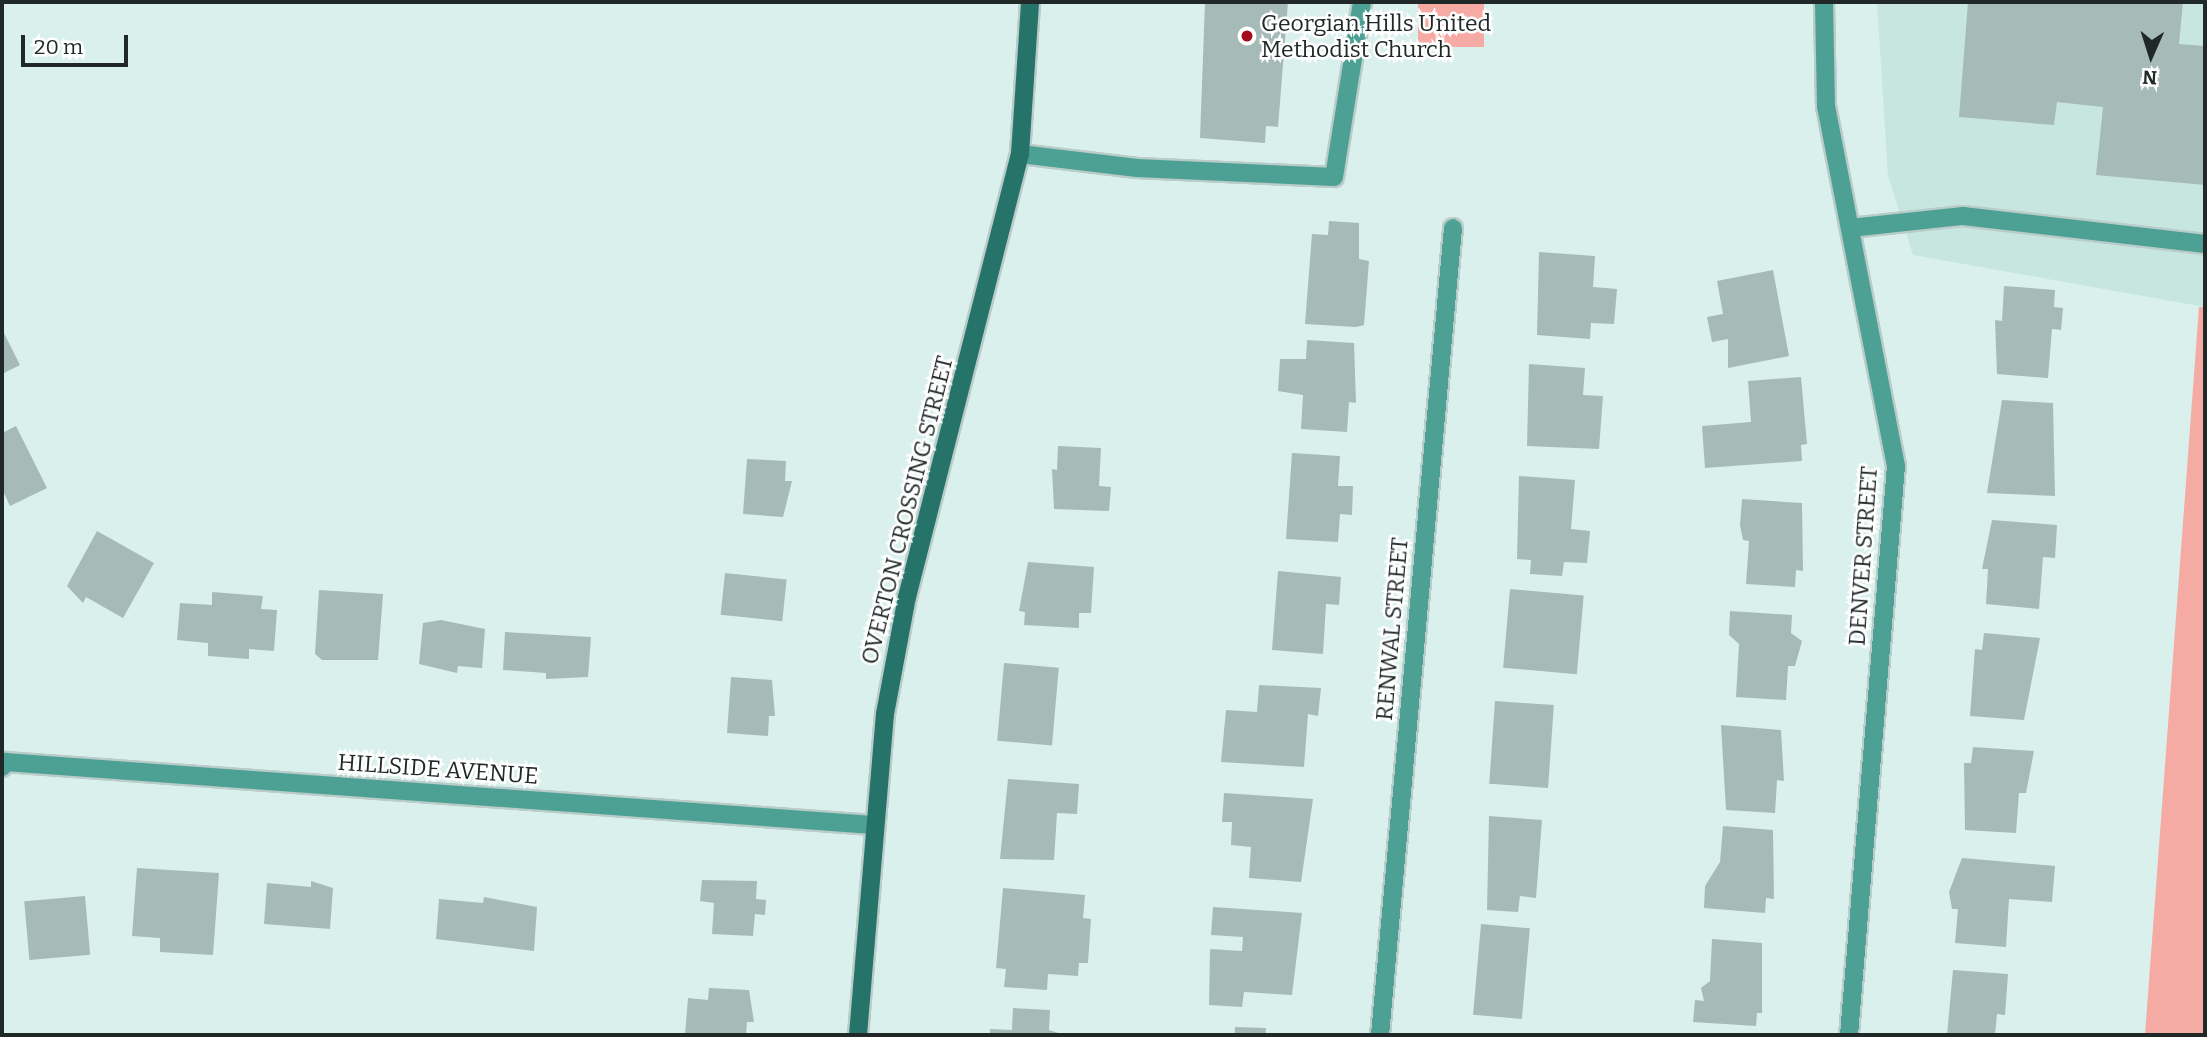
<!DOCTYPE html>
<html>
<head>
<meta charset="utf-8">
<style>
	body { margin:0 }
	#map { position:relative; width:2207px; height:1037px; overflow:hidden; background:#daf0ec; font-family:Bitter,serif }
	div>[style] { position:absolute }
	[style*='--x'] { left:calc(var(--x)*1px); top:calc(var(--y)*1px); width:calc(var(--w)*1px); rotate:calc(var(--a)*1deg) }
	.built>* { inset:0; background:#c7e6e0 }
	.green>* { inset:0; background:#f5aaa3; transform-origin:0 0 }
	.building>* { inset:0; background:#a6bbb7; transform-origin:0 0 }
	.roads { filter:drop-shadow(2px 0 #b9ccc9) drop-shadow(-2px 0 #b9ccc9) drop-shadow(0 2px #b9ccc9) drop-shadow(0 -2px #b9ccc9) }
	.lane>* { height:18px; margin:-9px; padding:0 9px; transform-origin:9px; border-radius:9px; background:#4da194 }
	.street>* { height:18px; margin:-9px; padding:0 9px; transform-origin:9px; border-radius:9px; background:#4da194 }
	.secondary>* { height:18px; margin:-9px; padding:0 9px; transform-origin:9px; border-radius:9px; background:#267369 }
	.dots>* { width:19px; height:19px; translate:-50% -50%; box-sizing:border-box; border:4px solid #fff; border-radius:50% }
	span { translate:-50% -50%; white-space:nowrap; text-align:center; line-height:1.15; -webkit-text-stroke:5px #fff; paint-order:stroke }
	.poi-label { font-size:23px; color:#212928 }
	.left { translate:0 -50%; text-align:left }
	.street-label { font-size:23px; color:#212928 }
	.frame { position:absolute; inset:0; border:4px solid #212928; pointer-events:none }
	.north { position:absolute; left:2116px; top:21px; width:70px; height:70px; -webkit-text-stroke:5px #fff; paint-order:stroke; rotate:183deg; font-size:19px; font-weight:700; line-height:28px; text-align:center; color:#212928 }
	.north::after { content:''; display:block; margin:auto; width:24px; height:32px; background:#212928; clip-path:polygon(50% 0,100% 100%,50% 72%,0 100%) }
	.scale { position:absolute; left:21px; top:35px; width:107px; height:32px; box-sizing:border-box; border:4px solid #212928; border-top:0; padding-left:9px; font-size:21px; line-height:24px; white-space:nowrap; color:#212928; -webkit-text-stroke:5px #fff; paint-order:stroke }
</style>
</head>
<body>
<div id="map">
	<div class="built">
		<i style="clip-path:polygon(1877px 2px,2205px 2px,2205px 307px,1913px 255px,1888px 176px)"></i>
	</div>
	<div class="green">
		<i style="left:1418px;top:2px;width:66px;height:45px"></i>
		<i style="clip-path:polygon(2199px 307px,2205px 307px,2205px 1035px,2145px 1035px)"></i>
	</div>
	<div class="building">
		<i style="clip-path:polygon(1205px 2px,1288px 2px,1278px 127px,1266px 126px,1265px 143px,1200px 138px)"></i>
		<i style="clip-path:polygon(1968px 2px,2183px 2px,2179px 44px,2205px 46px,2205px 185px,2096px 175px,2103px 107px,2057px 102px,2054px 125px,1959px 117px)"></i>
		<i style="clip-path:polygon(1329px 221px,1359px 223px,1359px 259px,1369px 261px,1364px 325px,1356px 327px,1305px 324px,1312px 234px,1328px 235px)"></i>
		<i style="clip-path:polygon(1539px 252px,1595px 256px,1593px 287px,1617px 289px,1614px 324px,1591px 323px,1590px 339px,1537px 335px)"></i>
		<i style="clip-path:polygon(1773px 270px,1789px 356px,1728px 368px,1728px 339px,1712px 342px,1707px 317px,1723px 314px,1717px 281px)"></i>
		<i style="clip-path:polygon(2004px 286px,2055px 290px,2054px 307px,2063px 308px,2061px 330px,2052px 329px,2048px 378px,1997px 374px,1995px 320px,2002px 321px)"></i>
		<i style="clip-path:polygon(2px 329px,20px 365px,2px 374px)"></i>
		<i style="clip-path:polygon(1307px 340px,1354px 343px,1356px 403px,1349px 402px,1347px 432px,1301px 429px,1303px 395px,1278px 391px,1280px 359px,1306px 359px)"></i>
		<i style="clip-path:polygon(1529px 364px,1585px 368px,1583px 395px,1603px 396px,1599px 449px,1527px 446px)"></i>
		<i style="clip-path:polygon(1801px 377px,1807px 444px,1801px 445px,1802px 461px,1705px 468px,1702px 426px,1751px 422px,1748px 381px)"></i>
		<i style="clip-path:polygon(2002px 400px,2053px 403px,2055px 496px,1987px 493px)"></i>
		<i style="clip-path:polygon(16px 426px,47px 488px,10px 506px,2px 489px,2px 433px)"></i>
		<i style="clip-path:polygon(1058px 446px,1101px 448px,1099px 486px,1111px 487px,1109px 511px,1054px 509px,1052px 469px,1057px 470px)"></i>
		<i style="clip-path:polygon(1292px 453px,1340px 456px,1338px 486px,1353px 486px,1352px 515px,1340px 514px,1338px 542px,1286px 539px)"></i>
		<i style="clip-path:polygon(747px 459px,786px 461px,785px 481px,792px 481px,783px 517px,743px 514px)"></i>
		<i style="clip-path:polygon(1519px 476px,1575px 480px,1571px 529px,1590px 531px,1587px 563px,1564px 562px,1562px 576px,1530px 574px,1531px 560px,1517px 559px)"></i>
		<i style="clip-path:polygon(1742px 499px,1802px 503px,1803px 571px,1796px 570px,1795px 587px,1746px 584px,1749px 541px,1743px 540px,1740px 525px)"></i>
		<i style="clip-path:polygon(1992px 520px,2057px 525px,2055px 558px,2043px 557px,2039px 609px,1986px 604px,1988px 569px,1982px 569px)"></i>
		<i style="clip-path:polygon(97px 531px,154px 563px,123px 618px,86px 597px,83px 603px,67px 586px)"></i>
		<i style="clip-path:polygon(1028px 562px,1094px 567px,1091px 613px,1079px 613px,1079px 628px,1024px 625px,1025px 612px,1019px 611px)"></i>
		<i style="clip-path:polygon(1278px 571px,1341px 577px,1339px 605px,1326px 604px,1323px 654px,1272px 650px)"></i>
		<i style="left:725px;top:573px;width:62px;height:42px;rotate:6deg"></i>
		<i style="left:1510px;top:589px;width:74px;height:79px;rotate:5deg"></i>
		<i style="clip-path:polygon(319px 590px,383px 594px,378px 660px,322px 660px,315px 654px)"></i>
		<i style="clip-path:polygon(212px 592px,263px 596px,261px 609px,277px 610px,274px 651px,249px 649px,249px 659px,208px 656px,208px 643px,177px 640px,180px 603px,212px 605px)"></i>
		<i style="clip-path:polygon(1730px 611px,1792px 615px,1791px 633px,1802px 641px,1795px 666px,1788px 666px,1786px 700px,1736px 697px,1739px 644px,1729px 635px)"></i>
		<i style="clip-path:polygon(441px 620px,485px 629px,482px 668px,458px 666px,457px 673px,419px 664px,423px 623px)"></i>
		<i style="clip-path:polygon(505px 632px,591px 637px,588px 677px,546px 679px,546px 673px,503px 670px)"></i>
		<i style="clip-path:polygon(1984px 633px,2040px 638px,2024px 720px,1970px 716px,1975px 649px,1982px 650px)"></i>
		<i style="left:1004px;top:663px;width:55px;height:78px;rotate:5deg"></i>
		<i style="clip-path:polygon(731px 677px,772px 680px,775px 716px,769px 716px,768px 736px,727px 733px)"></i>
		<i style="clip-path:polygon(1259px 685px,1321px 688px,1318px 716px,1308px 714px,1304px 767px,1221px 762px,1226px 710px,1257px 712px)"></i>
		<i style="left:1495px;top:701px;width:59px;height:83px;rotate:4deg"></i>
		<i style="clip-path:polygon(1721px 725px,1781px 730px,1784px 781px,1777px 780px,1775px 813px,1726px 810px)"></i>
		<i style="clip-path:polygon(1973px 747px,2034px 751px,2026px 793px,2019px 793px,2016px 833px,1965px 830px,1964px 763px,1971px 763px)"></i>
		<i style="clip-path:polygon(1008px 779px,1079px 784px,1077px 814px,1057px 813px,1054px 860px,1000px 859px)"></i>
		<i style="clip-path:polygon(1224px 793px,1313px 799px,1301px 882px,1249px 878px,1251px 847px,1231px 845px,1232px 822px,1222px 822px)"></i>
		<i style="clip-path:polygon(1489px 816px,1542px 820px,1536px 898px,1520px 896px,1518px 912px,1487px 910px)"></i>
		<i style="clip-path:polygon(1723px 826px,1773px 830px,1774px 899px,1766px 898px,1765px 913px,1704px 908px,1705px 886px,1720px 862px)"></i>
		<i style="clip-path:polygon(1962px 858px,2055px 866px,2052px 902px,2009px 899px,2006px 947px,1955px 943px,1958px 909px,1952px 909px,1949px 892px)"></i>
		<i style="clip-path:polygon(137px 868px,219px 873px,213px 955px,160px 952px,160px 938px,132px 936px)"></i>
		<i style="clip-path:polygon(702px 880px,757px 881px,756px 899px,766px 900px,765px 915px,755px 914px,753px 936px,712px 934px,714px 903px,700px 901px)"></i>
		<i style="clip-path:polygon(311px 881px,333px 888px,330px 929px,264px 924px,267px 883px,311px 887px)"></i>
		<i style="clip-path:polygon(1003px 888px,1085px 895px,1083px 918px,1091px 919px,1088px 963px,1079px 963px,1078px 976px,1048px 974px,1047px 990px,1004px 987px,1006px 969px,996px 968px)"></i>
		<i style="left:85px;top:896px;width:59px;height:61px;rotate:85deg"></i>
		<i style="clip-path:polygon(484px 897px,537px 907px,534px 951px,436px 939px,439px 899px,483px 903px)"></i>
		<i style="clip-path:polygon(1213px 907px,1302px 913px,1292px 995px,1244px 992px,1242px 1007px,1209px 1005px,1210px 949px,1242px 951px,1243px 937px,1211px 935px)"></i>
		<i style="left:1481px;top:924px;width:49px;height:91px;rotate:5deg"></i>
		<i style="clip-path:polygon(1712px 939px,1762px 943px,1762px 1013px,1757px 1013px,1756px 1026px,1693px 1022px,1695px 1000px,1704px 1001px,1701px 988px,1710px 981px)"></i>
		<i style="clip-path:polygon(1953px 970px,2008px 974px,2005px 1015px,1997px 1014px,1995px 1035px,1947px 1035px)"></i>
		<i style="clip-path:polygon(709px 988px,749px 990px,754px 1022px,747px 1022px,746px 1035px,685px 1035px,688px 998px,708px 1000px)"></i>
		<i style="clip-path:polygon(1013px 1008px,1050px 1010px,1049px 1030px,1065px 1035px,990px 1035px,990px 1029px,1012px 1030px)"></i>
		<i style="left:1235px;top:1027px;width:31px;height:8px;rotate:2deg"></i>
	</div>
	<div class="roads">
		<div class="lane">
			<i style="--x:1020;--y:154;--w:118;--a:6.8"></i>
			<i style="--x:1137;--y:168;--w:197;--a:2.6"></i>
			<i style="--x:1334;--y:177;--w:177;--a:-80.9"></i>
			<i style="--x:1850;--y:228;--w:114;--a:-6.1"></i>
			<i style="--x:1963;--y:216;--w:244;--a:6.6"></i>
		</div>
		<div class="street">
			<i style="--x:1824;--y:2;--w:104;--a:88.9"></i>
			<i style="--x:1826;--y:106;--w:367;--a:79"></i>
			<i style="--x:1896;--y:466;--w:571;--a:94.72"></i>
			<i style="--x:2;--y:767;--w:6;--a:-59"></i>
			<i style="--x:5;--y:762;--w:870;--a:4.15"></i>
			<i style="--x:1380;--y:1035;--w:810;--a:-84.83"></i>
		</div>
		<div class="secondary">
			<i style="--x:858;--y:1035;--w:322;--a:-85.2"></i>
			<i style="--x:885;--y:714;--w:119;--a:-79.4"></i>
			<i style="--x:907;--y:597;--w:457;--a:-75.7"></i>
			<i style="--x:1020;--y:154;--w:152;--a:-86.2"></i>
		</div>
	</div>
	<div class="dots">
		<i style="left:1247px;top:36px;background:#a50d1d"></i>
	</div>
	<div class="poi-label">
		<span class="left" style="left:1261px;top:36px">Georgian Hills United<br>Methodist Church</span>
	</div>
	<div class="street-label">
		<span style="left:907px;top:510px;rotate:-76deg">OVERTON CROSSING STREET</span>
		<span style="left:1863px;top:556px;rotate:-86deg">DENVER STREET</span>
		<span style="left:1392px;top:629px;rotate:-85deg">RENWAL STREET</span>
		<span style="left:438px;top:769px;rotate:4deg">HILLSIDE AVENUE</span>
	</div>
	<div class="frame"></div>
	<div class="north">N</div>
	<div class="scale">20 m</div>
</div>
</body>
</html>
